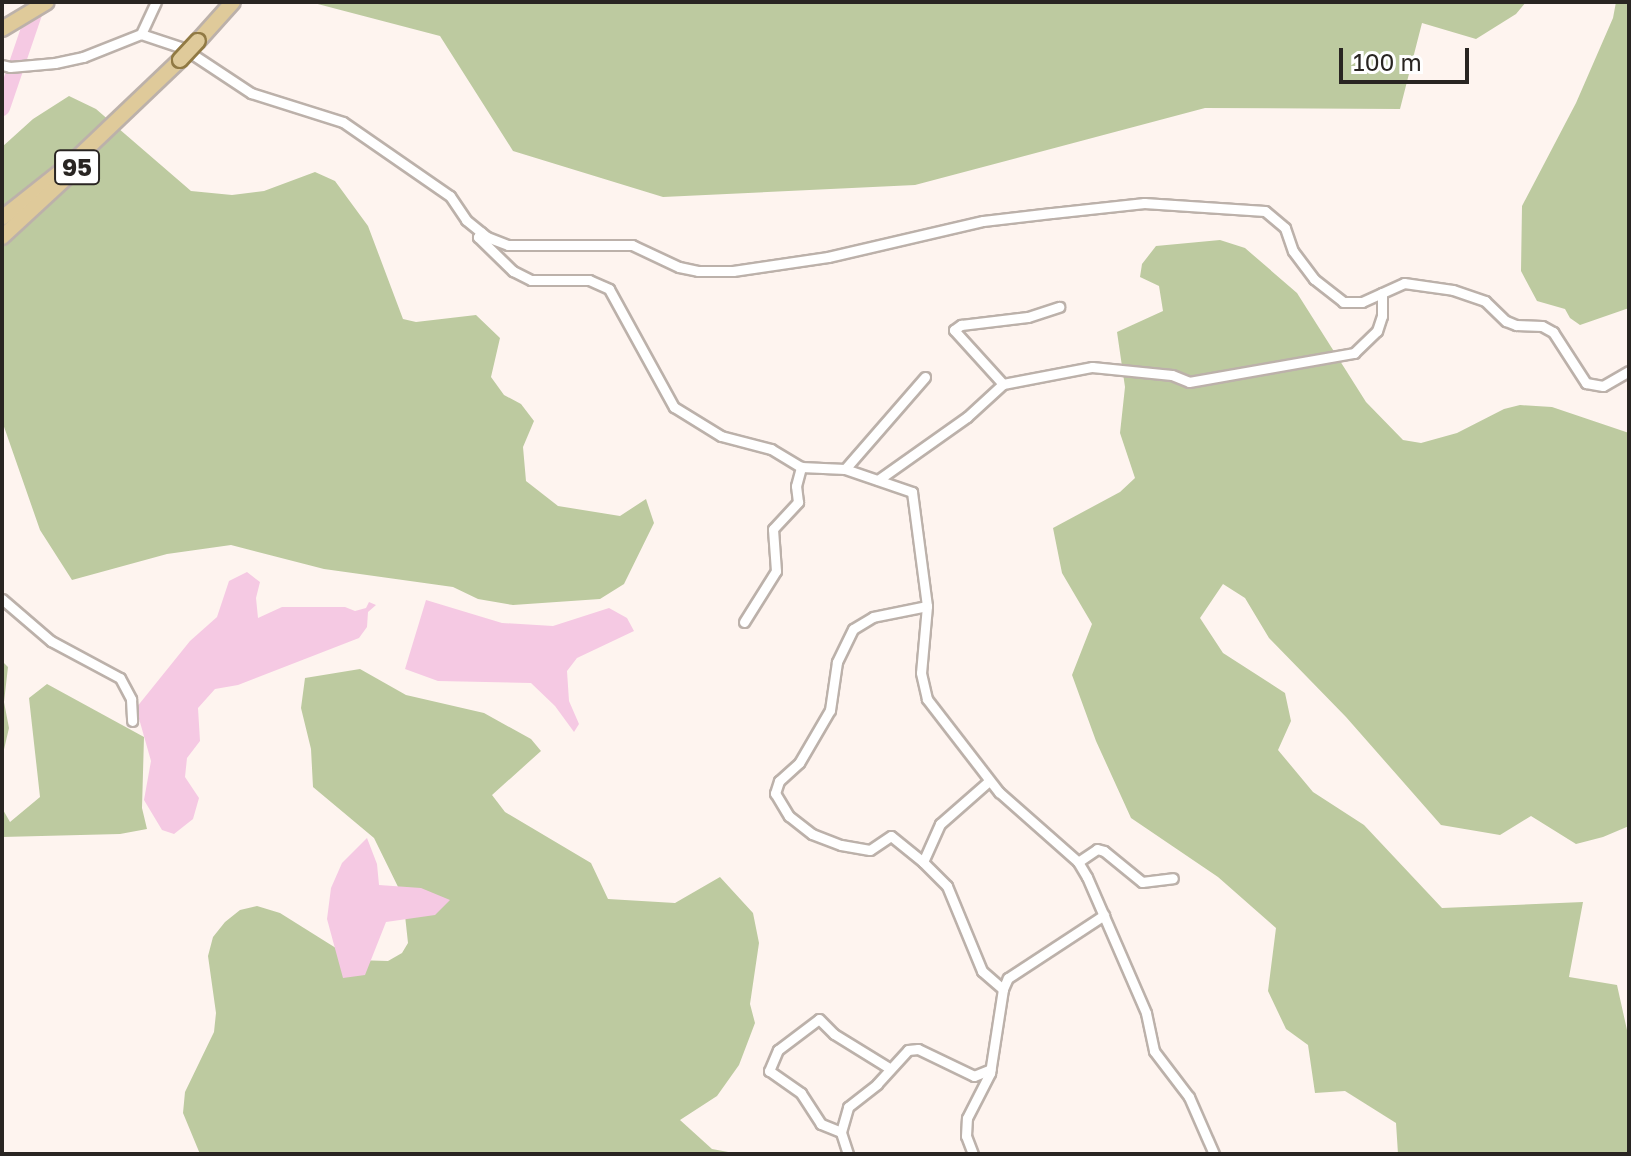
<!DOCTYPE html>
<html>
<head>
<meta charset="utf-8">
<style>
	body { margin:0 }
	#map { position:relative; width:1631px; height:1156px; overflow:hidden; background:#fef4ef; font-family:"Golos Text",sans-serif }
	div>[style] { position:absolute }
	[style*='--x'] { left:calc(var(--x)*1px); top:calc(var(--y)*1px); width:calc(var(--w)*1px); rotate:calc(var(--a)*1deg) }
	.forest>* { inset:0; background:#bdcaa0 }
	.water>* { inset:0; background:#f5c9e3 }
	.river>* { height:16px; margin:-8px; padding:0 8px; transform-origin:8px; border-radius:8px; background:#f5c9e3 }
	.roads { filter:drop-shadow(2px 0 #bcb1aa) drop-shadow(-2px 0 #bcb1aa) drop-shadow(0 2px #bcb1aa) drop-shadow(0 -2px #bcb1aa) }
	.minor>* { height:9px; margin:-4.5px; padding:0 4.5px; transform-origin:4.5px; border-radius:4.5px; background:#fff }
	.primary>* { height:14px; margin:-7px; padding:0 7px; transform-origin:7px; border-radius:7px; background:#dfca9a }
	.bridges { filter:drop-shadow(2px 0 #917a44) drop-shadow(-2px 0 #917a44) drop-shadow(0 2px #917a44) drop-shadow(0 -2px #917a44) }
	.primary-bridge>* { height:14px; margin:-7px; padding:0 7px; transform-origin:7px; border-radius:7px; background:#dfca9a }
	span { translate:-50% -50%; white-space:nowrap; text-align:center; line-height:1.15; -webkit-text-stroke:6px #fff; paint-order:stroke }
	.shield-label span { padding:2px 6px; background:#fff; border:2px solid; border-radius:6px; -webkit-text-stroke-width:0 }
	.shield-label { font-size:24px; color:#292522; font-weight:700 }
	.frame { position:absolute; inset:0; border:4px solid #292522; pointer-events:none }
	.scale { position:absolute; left:1339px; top:48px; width:130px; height:36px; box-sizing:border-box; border:4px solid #292522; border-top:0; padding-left:10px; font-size:24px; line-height:28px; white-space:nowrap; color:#292522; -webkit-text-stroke:6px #fff; paint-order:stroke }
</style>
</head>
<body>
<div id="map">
	<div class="forest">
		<i style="clip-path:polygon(310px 2px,1526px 2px,1516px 14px,1476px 39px,1422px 23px,1400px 109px,1205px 108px,915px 185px,663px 197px,513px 151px,440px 36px)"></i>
		<i style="clip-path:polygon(1616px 2px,1629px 2px,1629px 308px,1580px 325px,1570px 318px,1565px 309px,1537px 301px,1521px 271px,1522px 206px,1576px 103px,1613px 18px)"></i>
		<i style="clip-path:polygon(69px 96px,96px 109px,191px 191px,232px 195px,264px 191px,315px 172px,335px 181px,368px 226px,403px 319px,416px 322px,476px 315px,500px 338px,491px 377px,504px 395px,521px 404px,534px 421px,523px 447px,526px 481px,558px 506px,620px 516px,646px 499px,654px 523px,624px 584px,600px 599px,513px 605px,478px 599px,453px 587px,324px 569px,231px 545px,167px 554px,72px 580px,40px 530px,2px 421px,2px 147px,33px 119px)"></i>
		<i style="clip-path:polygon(1220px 240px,1245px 248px,1297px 293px,1366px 402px,1403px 440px,1421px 443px,1457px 433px,1504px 409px,1520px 405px,1552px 407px,1629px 433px,1629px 826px,1603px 837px,1576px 844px,1531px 816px,1500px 835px,1441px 825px,1346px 717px,1269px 638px,1245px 598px,1223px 584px,1200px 618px,1223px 653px,1285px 693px,1291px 721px,1278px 750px,1313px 792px,1364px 825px,1442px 908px,1583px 902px,1569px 977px,1617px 985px,1629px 1039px,1629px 1154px,1398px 1154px,1396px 1123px,1345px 1091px,1315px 1093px,1308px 1045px,1286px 1029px,1268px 991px,1276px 928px,1218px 877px,1131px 818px,1096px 741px,1072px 675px,1092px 624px,1062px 573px,1053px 528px,1120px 492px,1135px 478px,1120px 433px,1125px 387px,1117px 332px,1163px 311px,1159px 286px,1140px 277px,1142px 264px,1156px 246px)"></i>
		<i style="clip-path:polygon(2px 661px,8px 667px,4px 702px,9px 728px,2px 758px)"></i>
		<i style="clip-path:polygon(360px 669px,406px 695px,484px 713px,531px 739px,541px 751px,492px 795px,505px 812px,591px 863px,608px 899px,675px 903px,720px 877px,753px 913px,759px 943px,750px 1004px,755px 1023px,739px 1065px,717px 1096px,680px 1120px,712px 1149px,739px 1154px,200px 1154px,183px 1113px,185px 1092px,214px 1032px,216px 1013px,208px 956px,213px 937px,225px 922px,240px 910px,257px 906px,280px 913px,355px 960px,388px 961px,402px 953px,408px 943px,403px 897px,374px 838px,313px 787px,311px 749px,301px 708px,305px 678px)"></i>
		<i style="clip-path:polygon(47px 684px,144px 737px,142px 808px,147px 829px,120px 834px,2px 837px,2px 808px,10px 822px,40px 797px,29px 698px)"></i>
	</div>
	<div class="water">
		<i style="clip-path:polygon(247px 572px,260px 582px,256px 598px,258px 618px,282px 607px,345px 607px,355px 611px,366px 608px,369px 602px,376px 605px,368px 612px,367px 627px,359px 638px,238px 685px,215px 689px,198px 708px,200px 741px,187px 758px,185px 777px,199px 798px,193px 819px,174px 834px,162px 830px,144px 800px,151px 761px,136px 708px,190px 641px,217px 617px,229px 581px)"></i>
		<i style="clip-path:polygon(426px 600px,502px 623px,553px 626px,609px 608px,627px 618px,634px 631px,577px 658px,567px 671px,569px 701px,579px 724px,574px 732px,555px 706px,531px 683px,438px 681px,405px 669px)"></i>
		<i style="clip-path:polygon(367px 838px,377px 864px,379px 885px,421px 888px,450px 900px,435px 915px,386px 922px,365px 975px,343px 978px,327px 919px,331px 888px,342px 863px)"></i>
	</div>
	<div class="river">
		<i style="--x:2;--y:108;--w:112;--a:-71.2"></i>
	</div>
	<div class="roads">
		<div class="minor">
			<i style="--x:141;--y:34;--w:35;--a:-65"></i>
			<i style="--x:2;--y:65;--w:8;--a:14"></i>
			<i style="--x:10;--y:67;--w:45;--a:-5.1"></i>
			<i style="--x:55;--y:63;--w:29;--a:-12"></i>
			<i style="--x:83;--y:57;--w:62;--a:-21.6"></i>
			<i style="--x:141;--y:34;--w:44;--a:18.4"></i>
			<i style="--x:183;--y:48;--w:82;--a:33.5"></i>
			<i style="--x:251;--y:93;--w:96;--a:17.5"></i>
			<i style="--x:343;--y:122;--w:130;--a:34.7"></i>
			<i style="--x:450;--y:196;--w:29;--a:56"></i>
			<i style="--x:466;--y:220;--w:27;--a:39"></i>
			<i style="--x:487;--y:237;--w:22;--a:21"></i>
			<i style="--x:508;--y:245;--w:124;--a:0"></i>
			<i style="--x:632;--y:245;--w:52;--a:25.1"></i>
			<i style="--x:679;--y:267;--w:19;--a:12"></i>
			<i style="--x:698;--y:271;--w:35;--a:0"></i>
			<i style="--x:733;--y:271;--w:96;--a:-8.4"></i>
			<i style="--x:828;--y:257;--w:159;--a:-13.1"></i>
			<i style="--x:983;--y:221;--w:69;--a:-6.6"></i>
			<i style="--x:1052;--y:213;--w:93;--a:-6.2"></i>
			<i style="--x:1144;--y:203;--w:121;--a:3.8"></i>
			<i style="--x:1265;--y:211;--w:26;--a:40"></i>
			<i style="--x:1285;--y:228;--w:24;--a:71"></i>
			<i style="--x:1293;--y:251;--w:35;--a:53"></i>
			<i style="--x:1314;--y:279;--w:37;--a:38"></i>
			<i style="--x:1343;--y:302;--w:19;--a:0"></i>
			<i style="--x:1362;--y:302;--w:46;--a:-24.3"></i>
			<i style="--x:1404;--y:283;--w:49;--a:8.1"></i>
			<i style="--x:1453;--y:290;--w:34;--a:19"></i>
			<i style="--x:1485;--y:301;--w:29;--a:44"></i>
			<i style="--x:1506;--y:321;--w:11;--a:22"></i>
			<i style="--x:1516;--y:325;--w:26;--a:2"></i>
			<i style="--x:1542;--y:326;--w:13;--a:29"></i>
			<i style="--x:1553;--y:332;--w:61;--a:57.1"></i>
			<i style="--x:1586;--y:383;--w:17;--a:10"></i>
			<i style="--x:1603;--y:386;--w:30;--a:-30"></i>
			<i style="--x:481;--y:232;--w:6;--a:121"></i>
			<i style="--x:478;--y:237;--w:49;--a:44.2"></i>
			<i style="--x:513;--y:271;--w:20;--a:27"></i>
			<i style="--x:531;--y:280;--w:58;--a:0"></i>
			<i style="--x:589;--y:280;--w:22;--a:24"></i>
			<i style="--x:609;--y:289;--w:135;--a:61.2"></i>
			<i style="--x:674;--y:407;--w:55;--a:31.7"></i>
			<i style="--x:721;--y:436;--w:52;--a:14.6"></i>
			<i style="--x:771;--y:449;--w:35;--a:31"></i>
			<i style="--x:801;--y:467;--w:44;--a:2.6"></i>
			<i style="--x:845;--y:469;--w:71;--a:18.9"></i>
			<i style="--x:912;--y:492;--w:115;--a:82.5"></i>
			<i style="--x:927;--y:606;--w:67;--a:95.1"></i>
			<i style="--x:921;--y:673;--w:27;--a:77"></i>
			<i style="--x:927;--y:699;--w:118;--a:52.3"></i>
			<i style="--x:999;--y:792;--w:106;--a:41.5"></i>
			<i style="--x:1078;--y:862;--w:17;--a:59"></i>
			<i style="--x:1087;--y:877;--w:148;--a:66.5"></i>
			<i style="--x:1146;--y:1013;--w:39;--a:78"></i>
			<i style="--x:1154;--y:1051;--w:58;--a:52.7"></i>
			<i style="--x:1189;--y:1097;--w:62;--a:66.3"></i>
			<i style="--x:1003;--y:384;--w:73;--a:-132.2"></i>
			<i style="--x:954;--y:330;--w:9;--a:-36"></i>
			<i style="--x:961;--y:325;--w:67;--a:-6.8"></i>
			<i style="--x:1028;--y:317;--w:33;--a:-18"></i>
			<i style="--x:845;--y:469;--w:122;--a:-49"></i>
			<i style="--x:878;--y:480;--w:109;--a:-35.3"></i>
			<i style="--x:967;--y:417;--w:49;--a:-42.5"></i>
			<i style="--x:1003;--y:384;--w:91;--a:-10.8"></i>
			<i style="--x:1092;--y:367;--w:80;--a:5.7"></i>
			<i style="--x:1172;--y:375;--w:18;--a:22"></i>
			<i style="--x:1189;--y:382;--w:168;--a:-10"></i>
			<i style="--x:1354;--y:353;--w:32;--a:-44"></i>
			<i style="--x:1377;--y:331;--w:16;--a:-72"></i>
			<i style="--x:1382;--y:316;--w:23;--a:-90"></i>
			<i style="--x:2;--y:599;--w:65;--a:40.6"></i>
			<i style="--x:51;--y:641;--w:78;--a:28.2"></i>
			<i style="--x:120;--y:678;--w:24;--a:62"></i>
			<i style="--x:131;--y:699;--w:22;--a:87"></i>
			<i style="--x:927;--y:606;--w:55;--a:168.5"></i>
			<i style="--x:873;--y:617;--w:23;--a:149"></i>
			<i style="--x:853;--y:629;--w:37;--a:116"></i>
			<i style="--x:837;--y:662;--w:49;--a:98.3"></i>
			<i style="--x:830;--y:710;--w:61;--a:120.3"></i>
			<i style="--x:799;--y:763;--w:27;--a:138"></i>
			<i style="--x:779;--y:781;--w:13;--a:108"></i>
			<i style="--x:775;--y:793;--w:27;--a:59"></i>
			<i style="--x:789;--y:816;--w:29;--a:38"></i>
			<i style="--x:812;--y:834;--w:31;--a:21"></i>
			<i style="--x:841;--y:845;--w:29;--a:10"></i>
			<i style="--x:870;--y:850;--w:25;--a:-34"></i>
			<i style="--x:891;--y:836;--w:41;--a:39.1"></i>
			<i style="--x:923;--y:862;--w:34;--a:45"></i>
			<i style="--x:947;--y:886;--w:92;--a:67.6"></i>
			<i style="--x:982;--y:971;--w:28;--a:41"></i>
			<i style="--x:744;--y:622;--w:60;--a:-57.9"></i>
			<i style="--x:776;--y:571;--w:42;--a:-94.1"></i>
			<i style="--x:773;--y:529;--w:37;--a:-47"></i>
			<i style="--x:798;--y:502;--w:16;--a:-97"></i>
			<i style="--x:796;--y:486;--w:20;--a:-75"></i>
			<i style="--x:923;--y:862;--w:42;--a:-65.9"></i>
			<i style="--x:940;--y:824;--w:65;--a:-41.3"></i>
			<i style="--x:1078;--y:862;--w:23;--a:-34"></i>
			<i style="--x:1097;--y:849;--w:7;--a:16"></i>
			<i style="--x:1104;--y:851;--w:49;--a:39.2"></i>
			<i style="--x:1142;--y:882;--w:31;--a:-7"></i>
			<i style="--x:841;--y:1132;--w:22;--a:-158"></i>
			<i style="--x:821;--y:1124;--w:37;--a:-123"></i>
			<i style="--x:801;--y:1093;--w:39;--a:-145"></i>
			<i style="--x:769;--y:1071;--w:23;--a:-67"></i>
			<i style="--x:778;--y:1050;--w:51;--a:-37.1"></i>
			<i style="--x:819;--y:1019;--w:21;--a:45"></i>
			<i style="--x:834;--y:1034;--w:65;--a:31.7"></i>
			<i style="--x:848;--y:1154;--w:23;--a:-108"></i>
			<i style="--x:841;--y:1132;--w:26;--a:-74"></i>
			<i style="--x:848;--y:1107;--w:37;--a:-38"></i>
			<i style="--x:877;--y:1084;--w:46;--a:-47.6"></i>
			<i style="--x:908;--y:1050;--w:10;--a:-6"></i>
			<i style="--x:918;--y:1049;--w:62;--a:25.7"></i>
			<i style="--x:974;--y:1076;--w:18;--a:-22"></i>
			<i style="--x:973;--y:1154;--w:19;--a:-111"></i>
			<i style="--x:966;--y:1136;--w:18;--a:-87"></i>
			<i style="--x:967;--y:1118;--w:51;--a:-62.9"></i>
			<i style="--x:990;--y:1073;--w:85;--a:-81.2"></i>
			<i style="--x:1003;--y:989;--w:12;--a:-66"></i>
			<i style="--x:1008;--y:978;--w:115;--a:-33.3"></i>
		</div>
		<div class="primary">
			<i style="--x:2;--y:29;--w:52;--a:-31"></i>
			<i style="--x:198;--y:41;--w:52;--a:-48.1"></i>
			<i style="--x:2;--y:218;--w:92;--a:-38.4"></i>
			<i style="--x:74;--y:161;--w:146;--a:-43.6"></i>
			<i style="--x:2;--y:237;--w:88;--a:-42.7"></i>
		</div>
	</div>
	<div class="bridges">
		<div class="primary-bridge">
			<i style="--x:180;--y:60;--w:26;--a:-47"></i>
		</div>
	</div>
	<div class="shield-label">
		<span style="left:77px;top:167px">95</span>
	</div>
	<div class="frame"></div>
	<div class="scale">100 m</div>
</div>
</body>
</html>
